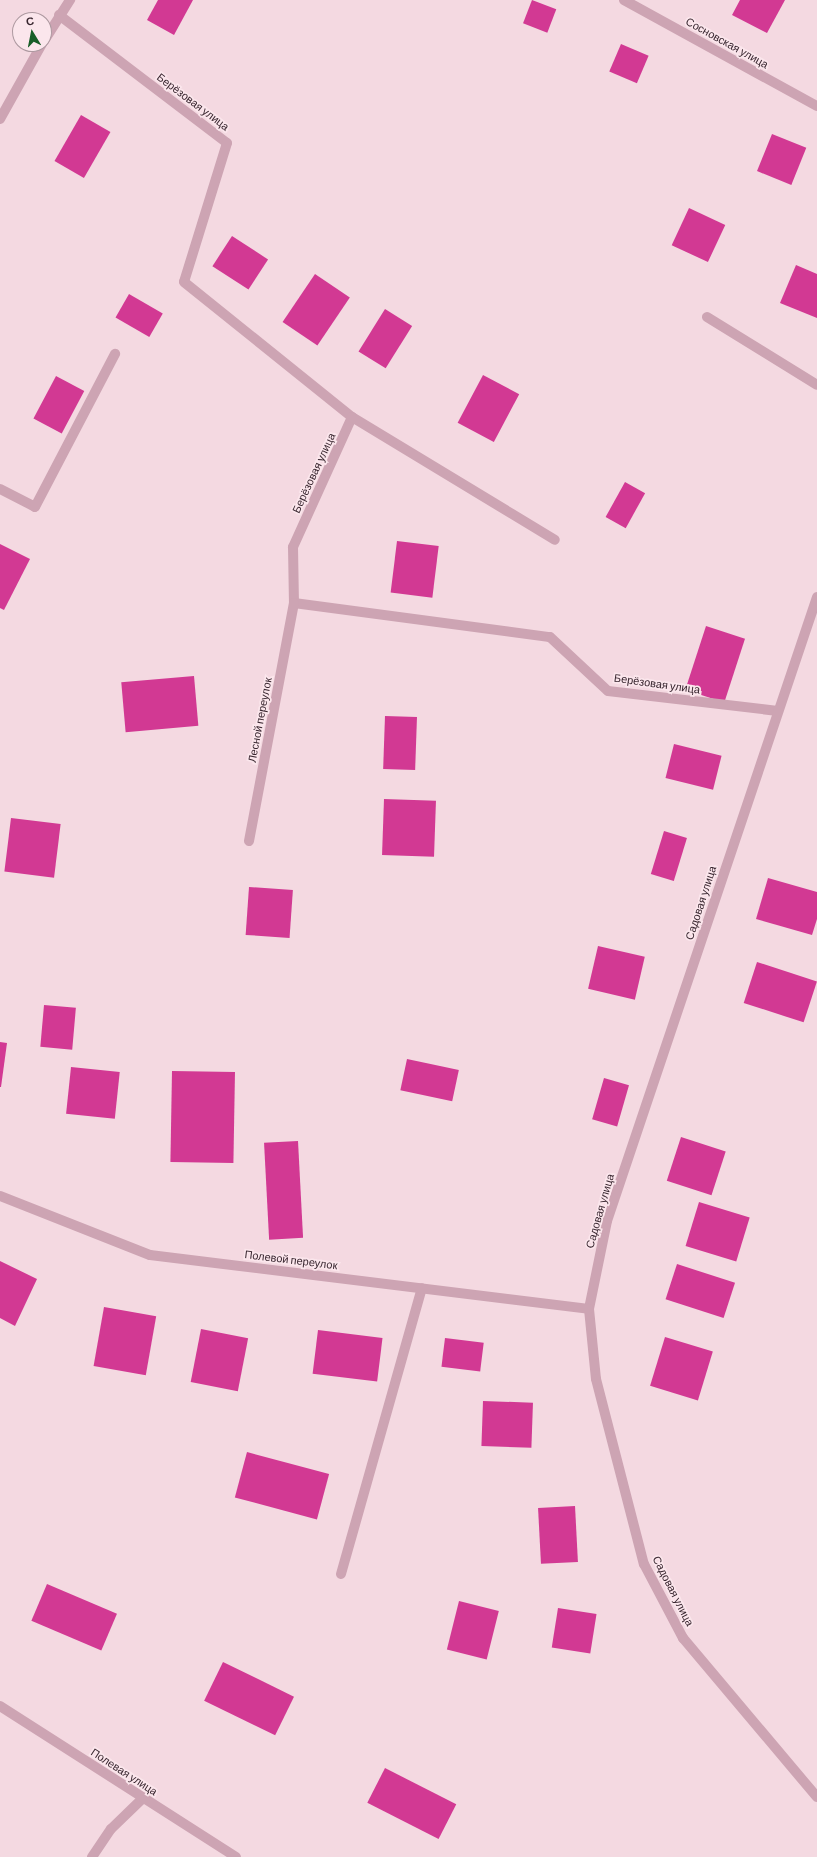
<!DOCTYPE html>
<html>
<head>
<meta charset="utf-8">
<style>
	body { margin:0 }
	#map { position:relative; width:817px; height:1857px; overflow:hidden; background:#f4d9e1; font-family:Barlow,sans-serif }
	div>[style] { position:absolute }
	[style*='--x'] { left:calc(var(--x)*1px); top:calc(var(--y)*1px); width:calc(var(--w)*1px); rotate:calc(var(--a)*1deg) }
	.building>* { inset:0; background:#d23993; transform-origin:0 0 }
	.service>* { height:10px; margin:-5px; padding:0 5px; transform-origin:5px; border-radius:5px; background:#cda4b3 }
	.minor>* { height:10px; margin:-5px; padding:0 5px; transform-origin:5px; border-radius:5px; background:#cda4b3 }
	span { translate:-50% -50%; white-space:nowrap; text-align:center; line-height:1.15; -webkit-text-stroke:3.5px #fbe6ec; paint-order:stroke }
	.street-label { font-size:11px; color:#38262f }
	.north { position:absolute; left:12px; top:12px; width:40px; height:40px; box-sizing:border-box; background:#fbe6ec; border:1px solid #ad99a0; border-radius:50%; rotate:350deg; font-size:11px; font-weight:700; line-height:16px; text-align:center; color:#38262f }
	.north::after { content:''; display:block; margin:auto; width:14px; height:18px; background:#185e28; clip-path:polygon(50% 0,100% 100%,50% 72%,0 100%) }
</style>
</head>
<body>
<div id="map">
	<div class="building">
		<i style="clip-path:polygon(158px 0,193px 0,174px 35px,147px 20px)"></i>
		<i style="left:532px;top:0;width:26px;height:25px;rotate:21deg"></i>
		<i style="clip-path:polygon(740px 0,785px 0,767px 33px,732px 15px)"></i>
		<i style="left:621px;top:44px;width:30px;height:30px;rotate:23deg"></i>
		<i style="left:81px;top:115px;width:34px;height:53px;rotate:30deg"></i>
		<i style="left:772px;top:134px;width:37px;height:40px;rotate:22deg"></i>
		<i style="left:689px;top:208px;width:40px;height:41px;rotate:25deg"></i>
		<i style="left:232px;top:236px;width:43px;height:36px;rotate:33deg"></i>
		<i style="clip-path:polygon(796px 265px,817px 274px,817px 318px,780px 303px)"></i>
		<i style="left:315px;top:274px;width:42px;height:58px;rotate:34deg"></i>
		<i style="left:129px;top:294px;width:39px;height:27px;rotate:30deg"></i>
		<i style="left:385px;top:309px;width:32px;height:50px;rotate:32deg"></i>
		<i style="left:483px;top:375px;width:41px;height:54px;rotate:28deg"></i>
		<i style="left:56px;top:376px;width:32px;height:48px;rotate:28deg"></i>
		<i style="left:625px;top:482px;width:23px;height:40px;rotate:29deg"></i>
		<i style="left:397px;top:541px;width:42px;height:52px;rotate:7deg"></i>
		<i style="clip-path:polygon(0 544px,30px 559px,4px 610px,0 608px)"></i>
		<i style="left:706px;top:626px;width:41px;height:67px;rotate:18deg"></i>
		<i style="left:194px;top:676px;width:50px;height:73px;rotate:85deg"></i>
		<i style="left:385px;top:716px;width:32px;height:53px;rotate:2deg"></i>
		<i style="left:674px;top:744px;width:49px;height:35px;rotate:14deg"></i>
		<i style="left:384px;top:799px;width:52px;height:56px;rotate:2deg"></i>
		<i style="left:11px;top:818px;width:50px;height:54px;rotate:7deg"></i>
		<i style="left:664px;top:831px;width:24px;height:45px;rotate:17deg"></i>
		<i style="clip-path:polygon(768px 878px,817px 892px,817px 919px,812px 935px,756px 919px)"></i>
		<i style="left:249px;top:887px;width:44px;height:48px;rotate:4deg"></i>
		<i style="left:598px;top:946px;width:48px;height:44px;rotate:13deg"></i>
		<i style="left:757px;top:962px;width:63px;height:43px;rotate:18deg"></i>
		<i style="left:44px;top:1005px;width:32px;height:42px;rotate:5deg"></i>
		<i style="clip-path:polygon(0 1042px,7px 1043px,1px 1087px,0 1087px)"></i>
		<i style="left:407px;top:1059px;width:53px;height:32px;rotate:12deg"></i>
		<i style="left:71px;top:1067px;width:49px;height:47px;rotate:6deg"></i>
		<i style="left:172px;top:1071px;width:63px;height:91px;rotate:1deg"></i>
		<i style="left:604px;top:1078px;width:26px;height:43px;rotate:16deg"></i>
		<i style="left:681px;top:1137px;width:47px;height:46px;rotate:18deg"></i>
		<i style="left:298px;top:1141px;width:97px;height:34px;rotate:87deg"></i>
		<i style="left:699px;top:1202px;width:53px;height:46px;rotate:17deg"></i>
		<i style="clip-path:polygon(0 1261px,37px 1279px,15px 1326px,0 1318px)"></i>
		<i style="left:677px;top:1264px;width:61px;height:37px;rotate:18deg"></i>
		<i style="left:104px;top:1307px;width:53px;height:60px;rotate:10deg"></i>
		<i style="left:201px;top:1329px;width:48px;height:54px;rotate:11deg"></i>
		<i style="left:318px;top:1330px;width:65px;height:44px;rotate:7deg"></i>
		<i style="left:665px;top:1337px;width:50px;height:51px;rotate:17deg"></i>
		<i style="left:445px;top:1338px;width:39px;height:29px;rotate:7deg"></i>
		<i style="left:483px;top:1401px;width:50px;height:45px;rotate:2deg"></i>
		<i style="left:247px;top:1452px;width:85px;height:47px;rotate:15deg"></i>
		<i style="left:575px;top:1506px;width:56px;height:37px;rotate:87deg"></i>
		<i style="left:47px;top:1584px;width:76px;height:40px;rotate:23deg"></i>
		<i style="left:459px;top:1601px;width:41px;height:50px;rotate:14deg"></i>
		<i style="left:558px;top:1608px;width:39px;height:40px;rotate:9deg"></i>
		<i style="left:223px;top:1662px;width:79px;height:43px;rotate:26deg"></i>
		<i style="left:385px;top:1768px;width:80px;height:39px;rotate:27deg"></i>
	</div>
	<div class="service">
		<i style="--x:707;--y:317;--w:129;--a:31.7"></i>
		<i style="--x:0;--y:489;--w:39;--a:27"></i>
		<i style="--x:35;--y:507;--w:173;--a:-62.4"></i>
		<i style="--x:341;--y:1574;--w:297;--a:-74.2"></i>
		<i style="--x:92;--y:1857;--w:34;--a:-56"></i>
		<i style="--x:111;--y:1829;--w:43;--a:-44.1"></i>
	</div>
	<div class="minor">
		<i style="--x:624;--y:0;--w:220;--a:28.8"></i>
		<i style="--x:59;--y:15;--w:211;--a:37.3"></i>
		<i style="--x:227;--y:143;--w:145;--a:107.2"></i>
		<i style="--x:184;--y:282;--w:216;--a:38.8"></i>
		<i style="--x:352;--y:417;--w:143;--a:114.4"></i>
		<i style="--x:293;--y:547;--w:56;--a:89"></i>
		<i style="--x:294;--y:603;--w:258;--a:7.6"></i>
		<i style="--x:550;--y:637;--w:79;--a:43"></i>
		<i style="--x:608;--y:691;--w:171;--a:6.7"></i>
		<i style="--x:44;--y:41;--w:49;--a:-57.6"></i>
		<i style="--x:0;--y:119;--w:86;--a:-60.8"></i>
		<i style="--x:352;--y:417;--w:237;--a:31.2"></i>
		<i style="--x:817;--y:597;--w:658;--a:108.6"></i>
		<i style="--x:607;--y:1221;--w:90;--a:101.6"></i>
		<i style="--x:589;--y:1309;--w:70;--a:84.3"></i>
		<i style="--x:596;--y:1379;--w:191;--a:75.5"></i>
		<i style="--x:644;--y:1564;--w:84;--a:62.2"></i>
		<i style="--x:683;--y:1638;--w:208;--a:49.9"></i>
		<i style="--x:249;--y:841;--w:242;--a:-79.3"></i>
		<i style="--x:0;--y:1196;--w:161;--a:21.5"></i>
		<i style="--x:150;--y:1255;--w:442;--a:7"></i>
		<i style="--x:0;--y:1706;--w:280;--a:32.6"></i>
	</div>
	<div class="street-label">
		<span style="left:727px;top:43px;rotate:29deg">Сосновская улица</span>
		<span style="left:193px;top:102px;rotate:37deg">Берёзовая улица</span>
		<span style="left:314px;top:473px;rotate:-65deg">Берёзовая улица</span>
		<span style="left:657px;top:684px;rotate:8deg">Берёзовая улица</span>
		<span style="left:260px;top:720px;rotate:-79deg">Лесной переулок</span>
		<span style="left:701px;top:903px;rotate:-72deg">Садовая улица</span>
		<span style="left:600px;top:1211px;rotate:-74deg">Садовая улица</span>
		<span style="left:291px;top:1260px;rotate:7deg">Полевой переулок</span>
		<span style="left:673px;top:1591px;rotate:63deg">Садовая улица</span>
		<span style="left:124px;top:1772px;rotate:33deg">Полевая улица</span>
	</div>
	<div class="north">С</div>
</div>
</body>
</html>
